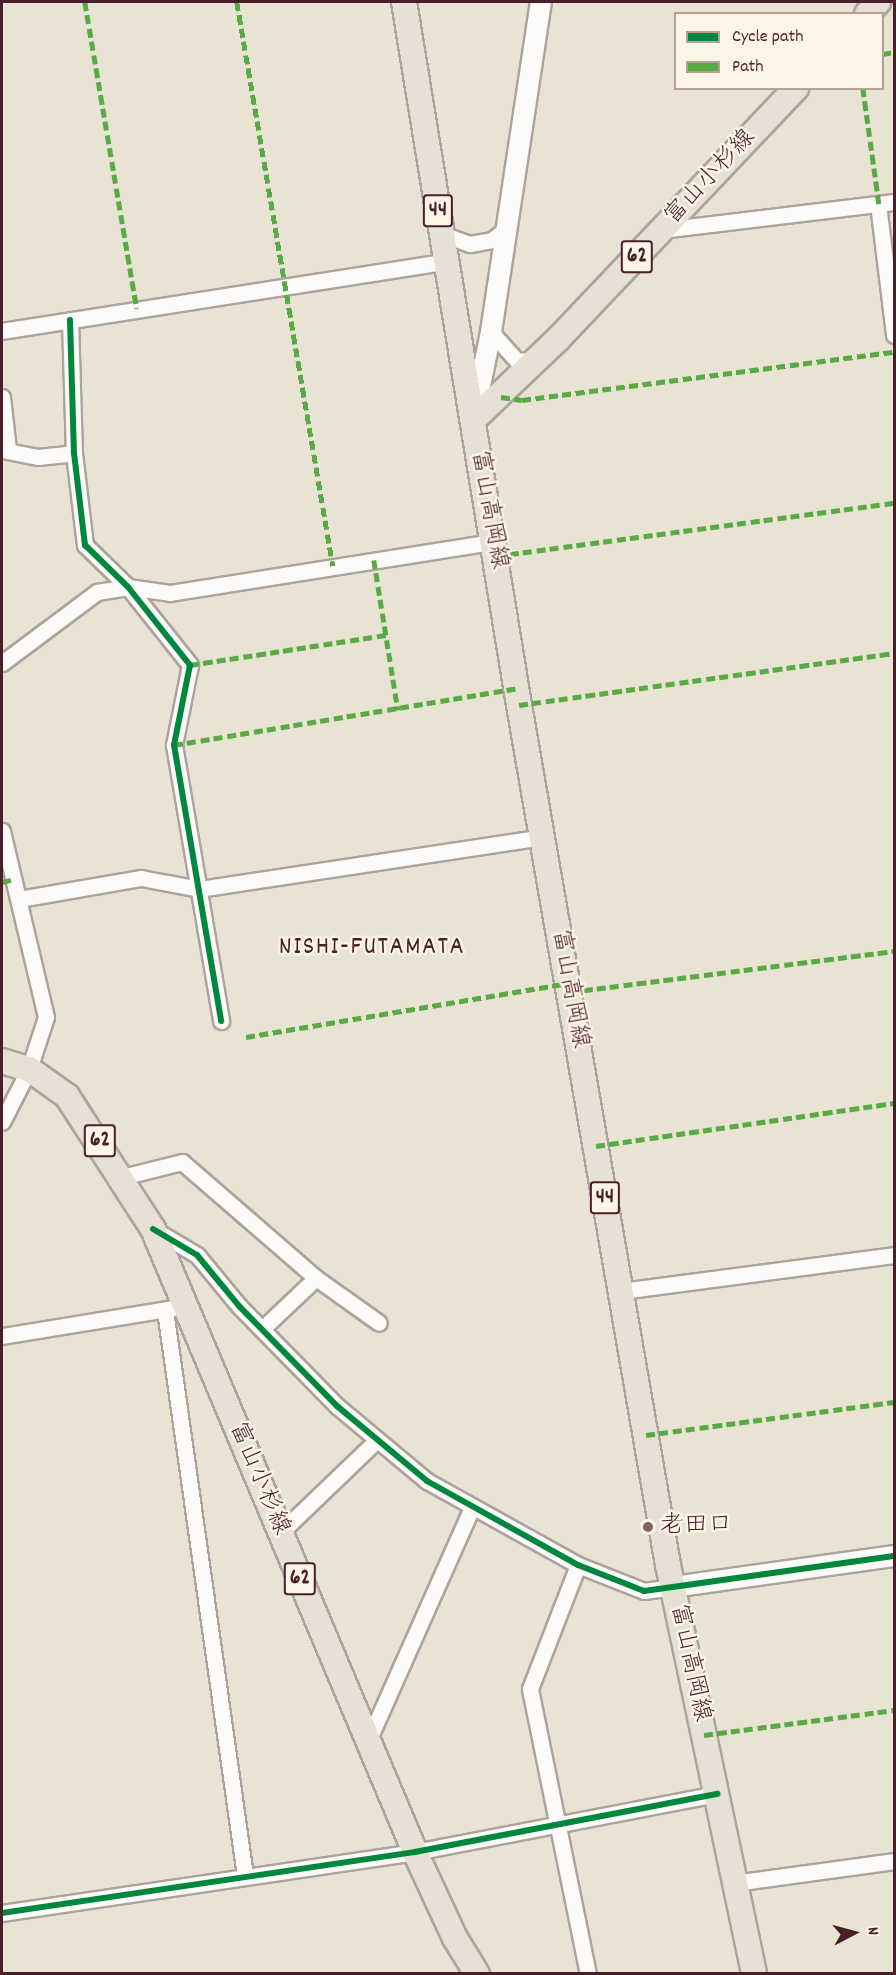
<!DOCTYPE html>
<html>
<head>
<meta charset="utf-8">
<style>
	body { margin:0 }
	#map { position:relative; width:896px; height:1975px; overflow:hidden; background:#e9e3d4; font-family:Dekko,"Klee One",sans-serif }
	div>[style] { position:absolute }
	[style*='--x'] { left:calc(var(--x)*1px); top:calc(var(--y)*1px); width:calc(var(--w)*1px); rotate:calc(var(--a)*1deg) }
	.roads { filter:drop-shadow(2px 0 #aca39c) drop-shadow(-2px 0 #aca39c) drop-shadow(0 2px #aca39c) drop-shadow(0 -2px #aca39c) }
	.minor>* { height:15px; margin:-7.5px; padding:0 7.5px; transform-origin:7.5px; border-radius:7.5px; background:#fcfbf9 }
	.tertiary>* { height:20px; margin:-10px; padding:0 10px; transform-origin:10px; border-radius:10px; background:#fcfbf9 }
	.primary>* { height:24px; margin:-12px; padding:0 12px; transform-origin:12px; border-radius:12px; background:#e7e1d5 }
	.quiet>* { height:4.5px; margin-top:-2.25px; transform-origin:0; background:repeating-linear-gradient(90deg,#57aa44 0 9px,transparent 0 13.5px) }
	.cycleway>* { height:6px; margin:-3px; padding:0 3px; transform-origin:3px; border-radius:3px; background:#00873e }
	.dots>* { width:16px; height:16px; translate:-50% -50%; box-sizing:border-box; border:3px solid #fcf5e5; border-radius:50% }
	span { translate:-50% -50%; white-space:nowrap; text-align:center; line-height:1.15; -webkit-text-stroke:5px #fcf5e5; paint-order:stroke }
	.shield-label span { padding:2px 4px; background:#fcf5e5; border:2px solid; border-radius:4px; -webkit-text-stroke-width:0 }
	.shield-label { font-size:22px; color:#4a1f2b; font-weight:700 }
	.street-label { font-size:24px; color:#4a1f2b }
	.poi-label { font-size:24px; color:#4a1f2b }
	.left { translate:0 -50%; text-align:left }
	.neighbourhood-label { font-size:26px; color:#4a1f2b; letter-spacing:1.5px }
	.frame { position:absolute; inset:0; border:3px solid #4a1f2b; pointer-events:none }
	.legend { position:absolute; left:674px; top:12px; width:210px; height:78px; box-sizing:border-box; background:#fcf5e5; border:2px solid #b59f9b; margin:0; padding:8px 10px; list-style:none; font-size:18px; color:#4a1f2b }
	.legend li { display:flex; align-items:center; gap:12px; height:30px }
	.legend b { width:30px; border:2px solid #b59f9b }
	.north { position:absolute; left:824px; top:1903px; width:60px; height:60px; -webkit-text-stroke:4px #fcf5e5; paint-order:stroke; rotate:84deg; font-size:16px; font-weight:700; line-height:24px; text-align:center; color:#4a1f2b }
	.north::after { content:''; display:block; margin:auto; width:21px; height:27px; background:#4a1f2b; clip-path:polygon(50% 0,100% 100%,50% 72%,0 100%) }
</style>
</head>
<body>
<div id="map">
	<div class="roads">
		<div class="minor">
			<i style="--x:878;--y:204;--w:132;--a:83"></i>
			<i style="--x:662;--y:230;--w:234;--a:-6.9"></i>
			<i style="--x:442;--y:234;--w:30;--a:20"></i>
			<i style="--x:470;--y:244;--w:22;--a:-10"></i>
			<i style="--x:492;--y:240;--w:19;--a:-39"></i>
			<i style="--x:70;--y:320;--w:133;--a:88.3"></i>
			<i style="--x:74;--y:453;--w:93;--a:83.2"></i>
			<i style="--x:85;--y:545;--w:60;--a:44.3"></i>
			<i style="--x:128;--y:587;--w:100;--a:51.5"></i>
			<i style="--x:190;--y:665;--w:82;--a:101.3"></i>
			<i style="--x:174;--y:745;--w:280;--a:80.3"></i>
			<i style="--x:2;--y:331;--w:450;--a:-8.9"></i>
			<i style="--x:491;--y:332;--w:39;--a:48"></i>
			<i style="--x:517;--y:361;--w:21;--a:-5"></i>
			<i style="--x:2;--y:397;--w:53;--a:83.5"></i>
			<i style="--x:2;--y:450;--w:37;--a:11"></i>
			<i style="--x:38;--y:457;--w:36;--a:-6"></i>
			<i style="--x:2;--y:663;--w:119;--a:-36.8"></i>
			<i style="--x:97;--y:592;--w:31;--a:-9"></i>
			<i style="--x:128;--y:587;--w:42;--a:8.1"></i>
			<i style="--x:170;--y:593;--w:327;--a:-9"></i>
			<i style="--x:2;--y:831;--w:191;--a:76.7"></i>
			<i style="--x:46;--y:1017;--w:55;--a:108.1"></i>
			<i style="--x:29;--y:1069;--w:59;--a:117"></i>
			<i style="--x:19;--y:899;--w:124;--a:-9.8"></i>
			<i style="--x:141;--y:878;--w:59;--a:10.7"></i>
			<i style="--x:199;--y:889;--w:348;--a:-8.6"></i>
			<i style="--x:122;--y:1177;--w:62;--a:-14"></i>
			<i style="--x:182;--y:1162;--w:177;--a:40.9"></i>
			<i style="--x:316;--y:1278;--w:77;--a:35.5"></i>
			<i style="--x:153;--y:1229;--w:51;--a:30.6"></i>
			<i style="--x:197;--y:1255;--w:66;--a:50.5"></i>
			<i style="--x:239;--y:1306;--w:140;--a:45.6"></i>
			<i style="--x:337;--y:1406;--w:117;--a:39.8"></i>
			<i style="--x:427;--y:1481;--w:173;--a:29.1"></i>
			<i style="--x:578;--y:1565;--w:71;--a:21.5"></i>
			<i style="--x:644;--y:1591;--w:29;--a:-8"></i>
			<i style="--x:621;--y:1291;--w:275;--a:-7.5"></i>
			<i style="--x:165;--y:1310;--w:572;--a:81.95"></i>
			<i style="--x:262;--y:1329;--w:74;--a:-43.4"></i>
			<i style="--x:2;--y:1336;--w:173;--a:-9.3"></i>
			<i style="--x:281;--y:1532;--w:133;--a:-43.8"></i>
			<i style="--x:578;--y:1565;--w:133;--a:111.2"></i>
			<i style="--x:530;--y:1689;--w:291;--a:78.5"></i>
			<i style="--x:368;--y:1741;--w:256;--a:-66"></i>
			<i style="--x:734;--y:1883;--w:162;--a:-7.8"></i>
			<i style="--x:2;--y:1913;--w:417;--a:-8.4"></i>
			<i style="--x:415;--y:1852;--w:308;--a:-10.9"></i>
		</div>
		<div class="tertiary">
			<i style="--x:474;--y:415;--w:85;--a:-78.4"></i>
			<i style="--x:491;--y:332;--w:334;--a:-81.4"></i>
			<i style="--x:673;--y:1587;--w:223;--a:-8"></i>
		</div>
		<div class="primary">
			<i style="--x:404;--y:2;--w:712;--a:80.71"></i>
			<i style="--x:519;--y:705;--w:873;--a:80.17"></i>
			<i style="--x:668;--y:1565;--w:418;--a:78.1"></i>
			<i style="--x:867;--y:14;--w:16;--a:-47"></i>
			<i style="--x:473;--y:420;--w:117;--a:-43.6"></i>
			<i style="--x:558;--y:339;--w:346;--a:-46.5"></i>
			<i style="--x:2;--y:1061;--w:28;--a:17"></i>
			<i style="--x:29;--y:1069;--w:47;--a:35.4"></i>
			<i style="--x:67;--y:1096;--w:158;--a:57.1"></i>
			<i style="--x:153;--y:1229;--w:676;--a:67.19"></i>
			<i style="--x:415;--y:1852;--w:95;--a:65.1"></i>
			<i style="--x:455;--y:1938;--w:42;--a:58.6"></i>
		</div>
	</div>
	<div class="quiet">
		<i style="--x:85;--y:2;--w:311;--a:80.4"></i>
		<i style="--x:237;--y:2;--w:572;--a:80.34"></i>
		<i style="--x:882;--y:54;--w:12;--a:-9"></i>
		<i style="--x:863;--y:88;--w:117;--a:82.1"></i>
		<i style="--x:501;--y:397;--w:21;--a:8"></i>
		<i style="--x:522;--y:400;--w:375;--a:-7.4"></i>
		<i style="--x:496;--y:556;--w:402;--a:-7.6"></i>
		<i style="--x:374;--y:560;--w:152;--a:80.9"></i>
		<i style="--x:190;--y:665;--w:198;--a:-8.7"></i>
		<i style="--x:519;--y:705;--w:379;--a:-7.9"></i>
		<i style="--x:174;--y:745;--w:348;--a:-9.4"></i>
		<i style="--x:2;--y:882;--w:12;--a:-14"></i>
		<i style="--x:570;--y:992;--w:327;--a:-7.2"></i>
		<i style="--x:246;--y:1037;--w:326;--a:-9.5"></i>
		<i style="--x:596;--y:1146;--w:301;--a:-8.2"></i>
		<i style="--x:646;--y:1435;--w:250;--a:-7.6"></i>
		<i style="--x:704;--y:1735;--w:192;--a:-7.5"></i>
	</div>
	<div class="cycleway">
		<i style="--x:70;--y:320;--w:133;--a:88.3"></i>
		<i style="--x:74;--y:453;--w:93;--a:83.2"></i>
		<i style="--x:85;--y:545;--w:60;--a:44.3"></i>
		<i style="--x:128;--y:587;--w:100;--a:51.5"></i>
		<i style="--x:190;--y:665;--w:82;--a:101.3"></i>
		<i style="--x:174;--y:745;--w:280;--a:80.3"></i>
		<i style="--x:153;--y:1229;--w:51;--a:30.6"></i>
		<i style="--x:197;--y:1255;--w:66;--a:50.5"></i>
		<i style="--x:239;--y:1306;--w:140;--a:45.6"></i>
		<i style="--x:337;--y:1406;--w:117;--a:39.8"></i>
		<i style="--x:427;--y:1481;--w:173;--a:29.1"></i>
		<i style="--x:578;--y:1565;--w:71;--a:21.5"></i>
		<i style="--x:644;--y:1591;--w:252;--a:-8"></i>
		<i style="--x:2;--y:1913;--w:417;--a:-8.4"></i>
		<i style="--x:415;--y:1852;--w:308;--a:-10.9"></i>
	</div>
	<div class="dots">
		<i style="left:648px;top:1527px;background:#826466"></i>
	</div>
	<div class="shield-label">
		<span style="left:438px;top:211px">44</span>
		<span style="left:637px;top:257px">62</span>
		<span style="left:100px;top:1141px">62</span>
		<span style="left:605px;top:1198px">44</span>
		<span style="left:300px;top:1579px">62</span>
	</div>
	<div class="street-label">
		<span style="left:711px;top:178px;rotate:-47deg">富山小杉線</span>
		<span style="left:488px;top:510px;rotate:80deg">富山高岡線</span>
		<span style="left:569px;top:989px;rotate:80deg">富山高岡線</span>
		<span style="left:258px;top:1479px;rotate:67deg">富山小杉線</span>
		<span style="left:689px;top:1663px;rotate:78deg">富山高岡線</span>
	</div>
	<div class="poi-label">
		<span class="left" style="left:660px;top:1527px">老田口</span>
	</div>
	<div class="neighbourhood-label">
		<span style="left:372px;top:948px">NISHI-FUTAMATA</span>
	</div>
	<div class="frame"></div>
	<ul class="legend">
	<li><b style="height:8px;background:#00873e"></b>Cycle path</li>
	<li><b style="height:8px;background:#57aa44"></b>Path</li>
	</ul>
	<div class="north">N</div>
</div>
</body>
</html>
